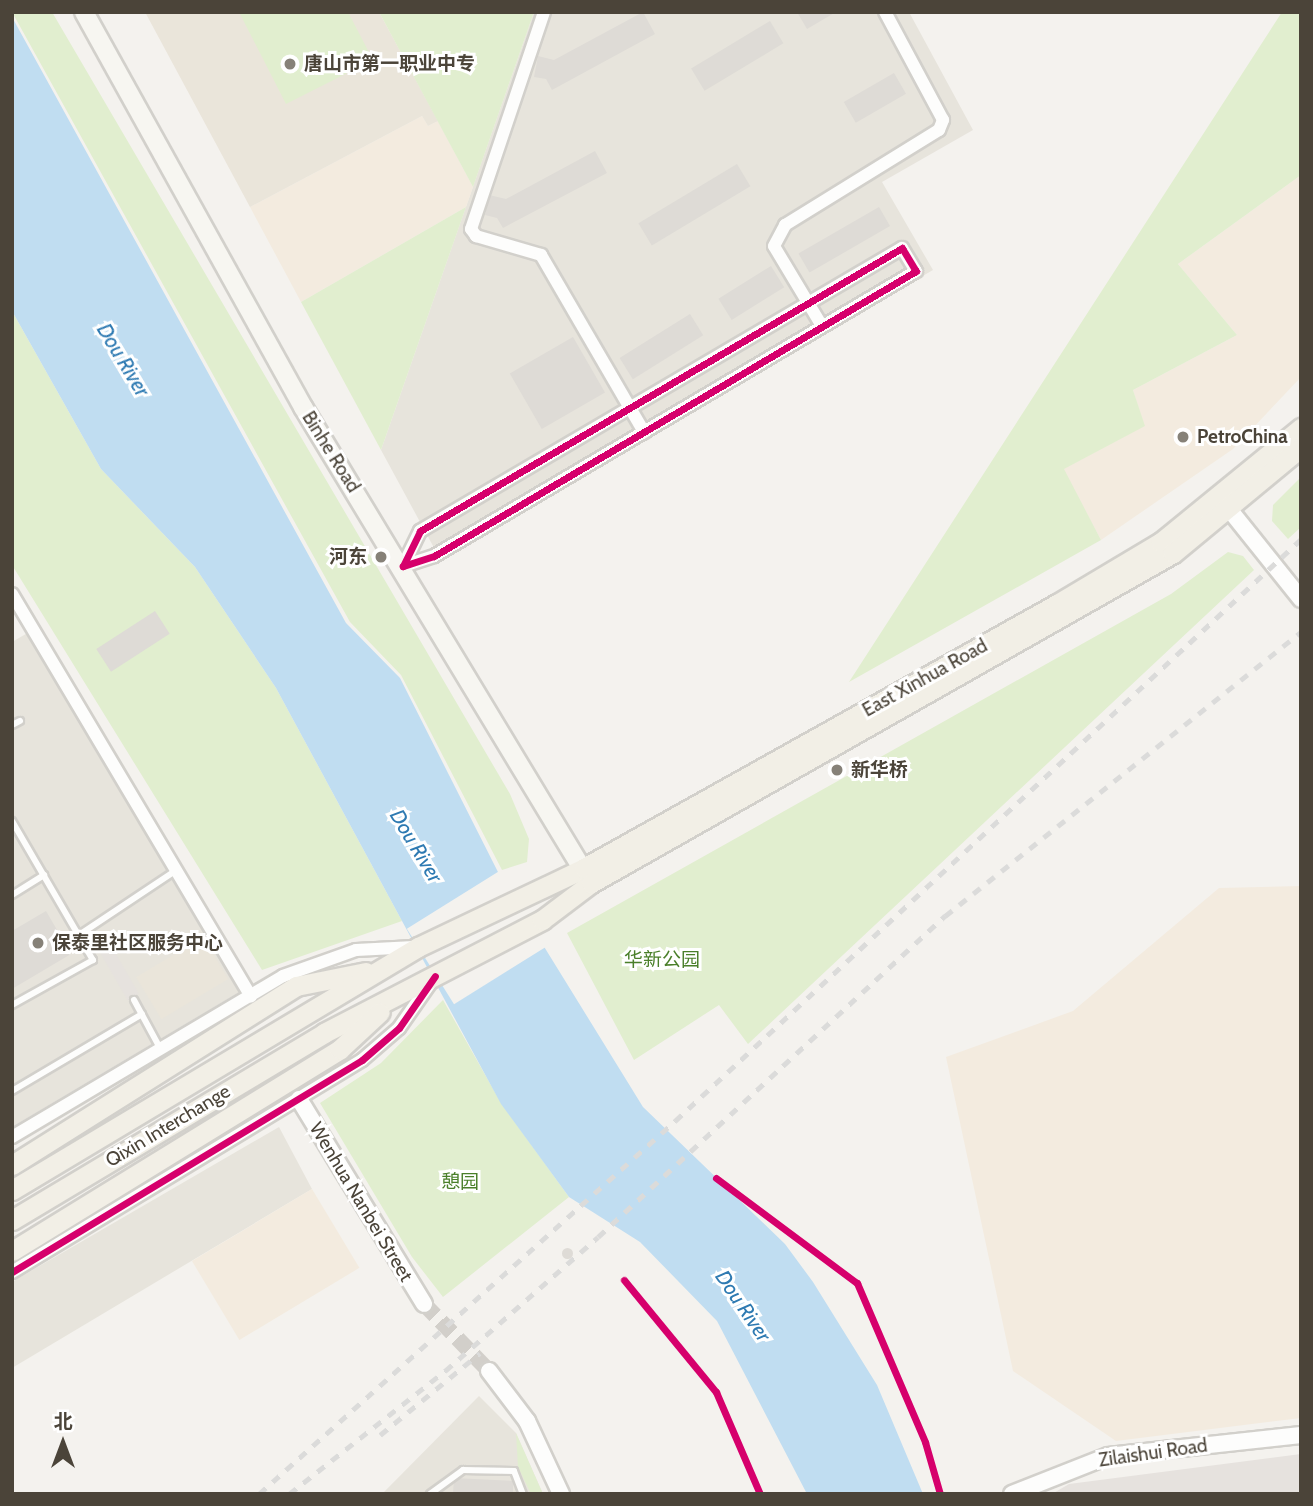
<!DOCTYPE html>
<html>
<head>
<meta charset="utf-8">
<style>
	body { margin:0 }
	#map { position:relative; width:1313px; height:1506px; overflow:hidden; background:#f4f2ee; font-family:Cabin,"Noto Sans SC",sans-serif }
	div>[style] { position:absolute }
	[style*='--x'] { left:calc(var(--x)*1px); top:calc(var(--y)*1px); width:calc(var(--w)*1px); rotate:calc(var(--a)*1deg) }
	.residential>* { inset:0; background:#e7e4dc }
	.commercial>* { inset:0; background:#f3ebdf; transform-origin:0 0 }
	.industrial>* { inset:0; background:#e6e2de; transform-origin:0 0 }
	.education>* { inset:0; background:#eae5da; transform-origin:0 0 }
	.green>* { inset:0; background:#e1eecf }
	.water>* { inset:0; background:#c0ddf1 }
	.pier>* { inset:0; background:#f4f2ee; transform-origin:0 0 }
	.building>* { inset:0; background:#dedbd6; transform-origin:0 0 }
	.round { border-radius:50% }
	.tertiary-tunnel>* { height:16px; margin-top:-8px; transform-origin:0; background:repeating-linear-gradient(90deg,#d2cfca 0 16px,transparent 0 24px) }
	.roads { filter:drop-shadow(2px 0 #d2d0cb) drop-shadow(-2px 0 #d2d0cb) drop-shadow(0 2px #d2d0cb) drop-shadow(0 -2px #d2d0cb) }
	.service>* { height:6px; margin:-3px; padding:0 3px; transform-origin:3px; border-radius:3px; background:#fdfdfc }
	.minor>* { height:12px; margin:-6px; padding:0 6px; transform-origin:6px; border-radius:6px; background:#fdfdfc }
	.tertiary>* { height:16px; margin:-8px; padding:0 8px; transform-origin:8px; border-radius:8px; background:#fdfdfc }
	.secondary>* { height:18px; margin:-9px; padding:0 9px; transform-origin:9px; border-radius:9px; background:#f7f6f1 }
	.primary>* { height:19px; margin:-9.5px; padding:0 9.5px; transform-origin:9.5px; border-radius:9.5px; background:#f2efe6 }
	.rail>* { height:4.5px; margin-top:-2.25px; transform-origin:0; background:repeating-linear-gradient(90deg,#dbdbda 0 9px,transparent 0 18px) }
	.cycleway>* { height:7px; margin:-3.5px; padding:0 3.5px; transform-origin:3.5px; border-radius:3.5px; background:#d6006c }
	.dots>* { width:19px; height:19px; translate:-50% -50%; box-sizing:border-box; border:4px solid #fff; border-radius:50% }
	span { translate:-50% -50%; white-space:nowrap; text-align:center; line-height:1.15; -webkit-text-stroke:6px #fff; paint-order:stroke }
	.poi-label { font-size:19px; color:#4b4439; font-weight:700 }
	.left { translate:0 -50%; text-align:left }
	.right { translate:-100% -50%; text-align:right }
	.street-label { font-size:19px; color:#4b4439 }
	.park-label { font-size:19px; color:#4a7f2a }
	.water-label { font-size:21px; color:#2e7ab2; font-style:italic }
	.frame { position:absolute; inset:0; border:14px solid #4b4439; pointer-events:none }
	.north { position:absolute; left:28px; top:1408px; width:70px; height:70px; -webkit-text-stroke:5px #fff; paint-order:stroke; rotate:0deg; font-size:19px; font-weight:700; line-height:28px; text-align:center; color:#4b4439 }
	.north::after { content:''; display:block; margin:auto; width:24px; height:32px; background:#4b4439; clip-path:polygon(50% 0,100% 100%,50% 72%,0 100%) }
</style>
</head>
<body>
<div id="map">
	<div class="residential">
		<i style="clip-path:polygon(534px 12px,909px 12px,973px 130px,882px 182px,933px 270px,439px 557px,381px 450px)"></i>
		<i style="clip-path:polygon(31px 631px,246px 988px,12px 1127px,12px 642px)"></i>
		<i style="clip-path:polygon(279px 1127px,312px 1189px,12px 1368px,12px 1282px)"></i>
		<i style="clip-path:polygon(479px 1396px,516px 1433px,543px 1494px,382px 1494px)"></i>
	</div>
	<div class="commercial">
		<i style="clip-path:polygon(422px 116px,428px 126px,438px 121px,473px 187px,466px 207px,301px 302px,250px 207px)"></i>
		<i style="clip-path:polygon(1301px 175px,1301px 377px,1233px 449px,1101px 540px,1063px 469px,1144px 426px,1133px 390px,1237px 335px,1178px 264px)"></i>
		<i style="clip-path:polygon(1301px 886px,1301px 1418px,1116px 1441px,1013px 1371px,946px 1057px,1073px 1011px,1219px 888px)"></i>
		<i style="left:312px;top:1189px;width:92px;height:140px;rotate:59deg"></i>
	</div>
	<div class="industrial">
		<i style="left:109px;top:942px;width:60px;height:13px;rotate:60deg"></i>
		<i style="clip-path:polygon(1301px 1454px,1301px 1494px,1052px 1494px,1069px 1484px)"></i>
	</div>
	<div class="education">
		<i style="clip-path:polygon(145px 12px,379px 12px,438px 121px,428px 126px,422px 116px,250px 207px)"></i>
		<i style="left:203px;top:937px;width:49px;height:78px;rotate:59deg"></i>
	</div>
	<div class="green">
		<i style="clip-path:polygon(12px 12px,52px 12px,510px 794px,529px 839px,527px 862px,502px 870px,401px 675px,350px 622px)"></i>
		<i style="clip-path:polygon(239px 12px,348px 12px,373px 60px,286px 104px)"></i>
		<i style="clip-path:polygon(379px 12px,534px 12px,473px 187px)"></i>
		<i style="clip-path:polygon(1282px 12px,1301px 12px,1301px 175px,1178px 264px,1237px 335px,1133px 390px,1145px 426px,1064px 469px,1101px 540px,849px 682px)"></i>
		<i style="clip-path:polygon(466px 207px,381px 450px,301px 302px)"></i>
		<i style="clip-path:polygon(12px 311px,101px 469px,195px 567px,276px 688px,402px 921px,262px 970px,12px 565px)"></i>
		<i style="clip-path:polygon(1301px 477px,1301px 527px,1288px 539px,1272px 521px,1273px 505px)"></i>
		<i style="clip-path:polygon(1228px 552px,1243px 556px,1254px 570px,748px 1044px,719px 1005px,634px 1060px,567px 933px,1171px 594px)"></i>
		<i style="clip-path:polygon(443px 1000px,501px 1103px,569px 1197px,443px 1297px,412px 1257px,320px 1103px,381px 1063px)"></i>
		<i style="clip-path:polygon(516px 1433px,543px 1494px,531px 1494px,518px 1467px)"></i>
	</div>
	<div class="water">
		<i style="clip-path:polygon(12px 17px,346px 623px,400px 678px,498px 872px,643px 1107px,785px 1244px,813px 1282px,877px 1385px,923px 1494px,807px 1494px,717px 1321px,640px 1242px,569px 1197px,501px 1104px,276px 688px,195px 567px,101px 469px,12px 311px)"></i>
	</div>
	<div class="pier">
		<i style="left:501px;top:870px;width:89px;height:111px;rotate:58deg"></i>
	</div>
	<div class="building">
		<i style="clip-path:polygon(643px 12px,655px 34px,552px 90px,546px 79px,534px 77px,538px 56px,554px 60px)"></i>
		<i style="clip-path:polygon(797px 12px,836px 12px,807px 29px)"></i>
		<i style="left:770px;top:21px;width:26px;height:92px;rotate:59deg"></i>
		<i style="left:894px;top:73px;width:24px;height:58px;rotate:60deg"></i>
		<i style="clip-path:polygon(595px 151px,607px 173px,503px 228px,497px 218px,485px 215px,489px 195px,506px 199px)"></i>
		<i style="left:737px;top:164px;width:26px;height:115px;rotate:59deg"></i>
		<i style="left:879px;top:207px;width:22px;height:93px;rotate:60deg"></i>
		<i style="left:771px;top:266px;width:25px;height:62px;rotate:58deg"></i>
		<i style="left:690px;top:314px;width:25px;height:83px;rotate:58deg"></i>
		<i style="left:573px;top:337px;width:64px;height:73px;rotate:60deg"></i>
		<i style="left:155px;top:611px;width:27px;height:70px;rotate:57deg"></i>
		<i style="clip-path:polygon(46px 911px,71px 954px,12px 989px,12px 931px)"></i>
		<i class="round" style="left:561.5px;top:1247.5px;width:11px;height:11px"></i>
		<i style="clip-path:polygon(454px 1478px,513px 1481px,513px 1494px,453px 1494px)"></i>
	</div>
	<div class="tertiary-tunnel">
		<i style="--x:424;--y:1304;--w:93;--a:45.9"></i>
	</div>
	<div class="roads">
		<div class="service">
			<i style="--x:12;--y:725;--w:9;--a:-27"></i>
			<i style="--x:12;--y:821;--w:161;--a:59.8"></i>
			<i style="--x:93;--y:960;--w:93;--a:150.9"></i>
			<i style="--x:12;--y:895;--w:38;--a:-32"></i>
			<i style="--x:79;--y:935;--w:115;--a:-33.7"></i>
			<i style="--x:134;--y:1000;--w:55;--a:61.6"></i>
			<i style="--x:12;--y:1091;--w:151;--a:-30.6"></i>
			<i style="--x:430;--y:1494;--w:41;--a:-36"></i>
			<i style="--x:463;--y:1470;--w:51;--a:1.1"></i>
			<i style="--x:514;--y:1471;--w:25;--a:69"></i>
		</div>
		<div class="minor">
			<i style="--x:544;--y:12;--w:229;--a:108.6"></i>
			<i style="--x:471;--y:229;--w:9;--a:54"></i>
			<i style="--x:476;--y:236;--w:68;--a:16.3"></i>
			<i style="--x:541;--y:255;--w:205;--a:59.8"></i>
			<i style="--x:902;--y:248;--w:27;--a:59"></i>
			<i style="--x:916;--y:271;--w:560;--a:149.4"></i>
			<i style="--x:434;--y:556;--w:33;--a:162"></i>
			<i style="--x:403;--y:566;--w:39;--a:-64"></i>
			<i style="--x:420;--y:531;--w:559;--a:-30.42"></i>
			<i style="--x:822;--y:326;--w:93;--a:-121"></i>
			<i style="--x:774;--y:246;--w:24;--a:-62"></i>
			<i style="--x:785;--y:225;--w:181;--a:-31.7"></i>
			<i style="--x:939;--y:130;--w:11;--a:-68"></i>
			<i style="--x:943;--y:120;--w:123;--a:-118.2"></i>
			<i style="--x:12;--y:594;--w:468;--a:59.3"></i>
			<i style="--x:12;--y:1137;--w:315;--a:-30.7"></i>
			<i style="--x:283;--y:976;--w:77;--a:-19.6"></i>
			<i style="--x:356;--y:950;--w:58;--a:-3"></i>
			<i style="--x:12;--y:1272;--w:409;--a:-31.2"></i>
			<i style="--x:362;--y:1060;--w:49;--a:-40.9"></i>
			<i style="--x:399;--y:1028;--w:60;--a:-55.2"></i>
		</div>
		<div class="tertiary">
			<i style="--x:1221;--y:499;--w:128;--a:51.3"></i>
			<i style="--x:299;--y:1099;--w:240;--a:58.6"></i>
			<i style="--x:489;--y:1371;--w:63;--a:52.8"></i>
			<i style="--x:527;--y:1421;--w:81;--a:65"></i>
			<i style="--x:1012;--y:1494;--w:103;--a:-21.6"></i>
			<i style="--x:1108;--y:1456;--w:194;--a:-6.2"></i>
		</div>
		<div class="secondary">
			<i style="--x:84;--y:12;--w:452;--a:61"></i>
			<i style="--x:303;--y:407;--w:553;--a:58.84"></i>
		</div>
		<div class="primary">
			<i style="--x:12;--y:1165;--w:336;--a:-32.2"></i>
			<i style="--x:296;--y:986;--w:71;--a:-11.3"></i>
			<i style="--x:12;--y:1190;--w:473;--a:-30.9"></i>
			<i style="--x:418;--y:947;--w:184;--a:-25.4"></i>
			<i style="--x:584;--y:868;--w:542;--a:-29.17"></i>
			<i style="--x:1057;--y:604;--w:121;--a:-30.8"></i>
			<i style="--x:1161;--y:542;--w:181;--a:-39.2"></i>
			<i style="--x:12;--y:1220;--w:364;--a:-30.9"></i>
			<i style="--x:324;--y:1033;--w:246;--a:-27.4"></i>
			<i style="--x:542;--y:920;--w:61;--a:-37.1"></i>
			<i style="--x:591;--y:883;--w:669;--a:-29.55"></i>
			<i style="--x:1173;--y:553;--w:166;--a:-39.6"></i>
			<i style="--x:12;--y:1251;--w:385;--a:-31.6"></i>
			<i style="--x:340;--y:1049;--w:54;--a:-42.8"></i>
		</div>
	</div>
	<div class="rail">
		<i style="--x:380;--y:1435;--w:129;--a:-39.4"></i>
		<i style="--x:259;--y:1494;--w:559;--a:-41.88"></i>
		<i style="--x:675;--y:1121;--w:855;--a:-42.91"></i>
		<i style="--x:289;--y:1494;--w:199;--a:-38.3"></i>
		<i style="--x:445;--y:1371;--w:203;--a:-41.2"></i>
		<i style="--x:598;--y:1237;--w:473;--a:-42.8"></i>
		<i style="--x:945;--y:916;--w:455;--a:-38.6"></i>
	</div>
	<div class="cycleway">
		<i style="--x:902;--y:248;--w:27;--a:59"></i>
		<i style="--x:916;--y:271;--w:560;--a:149.4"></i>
		<i style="--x:434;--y:556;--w:33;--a:162"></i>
		<i style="--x:403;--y:566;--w:39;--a:-64"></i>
		<i style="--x:420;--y:531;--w:559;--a:-30.42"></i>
		<i style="--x:716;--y:1178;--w:176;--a:36.7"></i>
		<i style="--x:857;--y:1283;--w:173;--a:66.8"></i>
		<i style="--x:925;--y:1442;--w:54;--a:73.9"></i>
		<i style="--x:12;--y:1272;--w:409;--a:-31.2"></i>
		<i style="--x:362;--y:1060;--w:49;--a:-40.9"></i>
		<i style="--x:399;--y:1028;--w:63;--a:-55.3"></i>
		<i style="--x:624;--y:1280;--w:145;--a:50.6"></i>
		<i style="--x:716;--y:1392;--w:111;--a:66.7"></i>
	</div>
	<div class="dots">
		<i style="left:290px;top:64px;background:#868178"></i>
		<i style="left:1183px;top:437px;background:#868178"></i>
		<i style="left:381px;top:557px;background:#868178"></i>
		<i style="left:837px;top:770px;background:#868178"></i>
		<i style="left:38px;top:943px;background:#868178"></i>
	</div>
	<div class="poi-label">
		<span class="left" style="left:304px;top:64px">唐山市第一职业中专</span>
		<span class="left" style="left:1197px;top:437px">PetroChina</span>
		<span class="right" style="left:367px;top:557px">河东</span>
		<span class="left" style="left:851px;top:770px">新华桥</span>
		<span class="left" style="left:52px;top:943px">保泰里社区服务中心</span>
	</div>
	<div class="street-label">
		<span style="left:331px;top:452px;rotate:58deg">Binhe Road</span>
		<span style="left:925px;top:678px;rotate:-29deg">East Xinhua Road</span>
		<span style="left:168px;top:1126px;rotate:-31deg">Qixin Interchange</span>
		<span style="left:361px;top:1202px;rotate:59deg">Wenhua Nanbei Street</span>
		<span style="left:1153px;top:1453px;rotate:-8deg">Zilaishui Road</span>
	</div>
	<div class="park-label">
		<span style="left:662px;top:960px">华新公园</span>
		<span style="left:460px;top:1182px">憩园</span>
	</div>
	<div class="water-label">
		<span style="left:123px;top:360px;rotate:59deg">Dou River</span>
		<span style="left:416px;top:846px;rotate:59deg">Dou River</span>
		<span style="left:743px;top:1306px;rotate:56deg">Dou River</span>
	</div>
	<div class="frame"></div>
	<div class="north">北</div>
</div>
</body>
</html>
